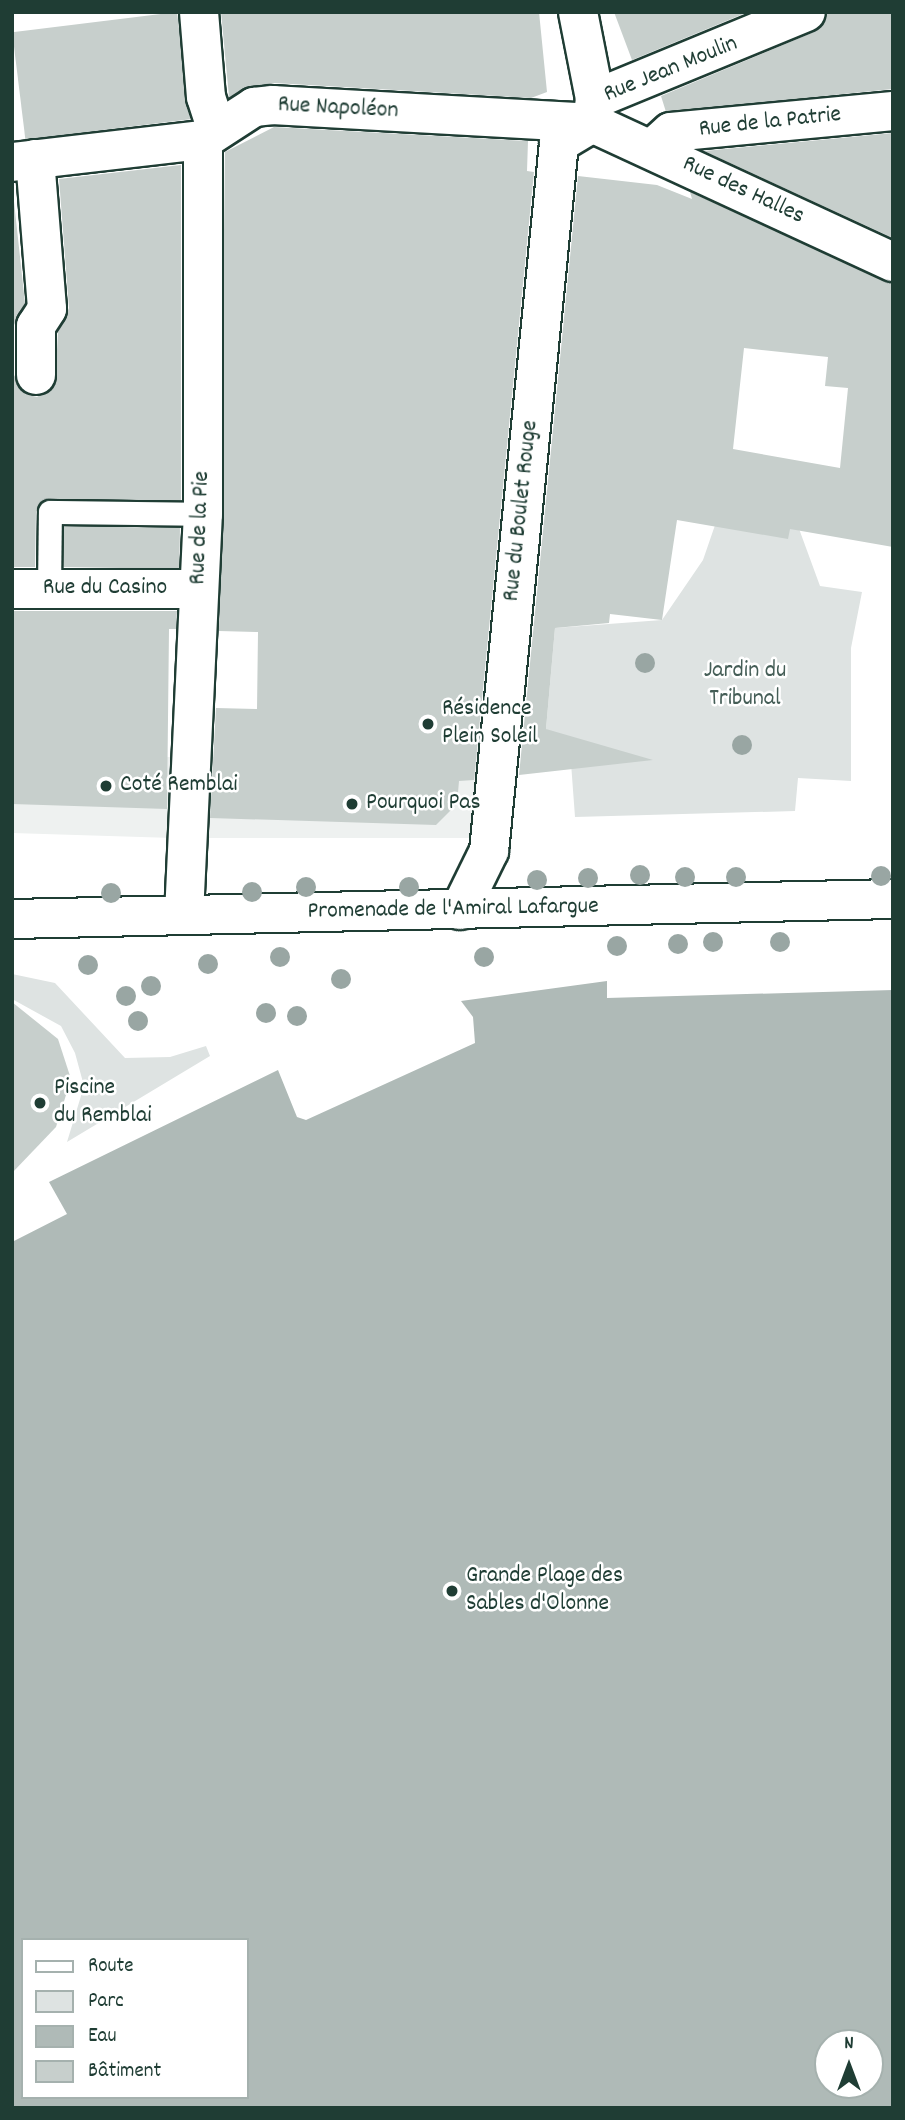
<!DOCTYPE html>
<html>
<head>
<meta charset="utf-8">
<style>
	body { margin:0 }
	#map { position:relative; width:905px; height:2120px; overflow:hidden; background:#fff; font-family:Dekko,sans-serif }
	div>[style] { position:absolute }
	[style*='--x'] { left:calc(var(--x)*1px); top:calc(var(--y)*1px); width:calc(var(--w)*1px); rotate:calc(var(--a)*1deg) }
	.built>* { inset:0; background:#eef1f0 }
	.green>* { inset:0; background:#dee3e2 }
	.water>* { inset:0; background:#afbab7 }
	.building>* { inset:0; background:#c7cfcc; transform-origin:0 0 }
	.roads { filter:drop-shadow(2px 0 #1f3d34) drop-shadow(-2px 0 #1f3d34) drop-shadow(0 2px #1f3d34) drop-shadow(0 -2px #1f3d34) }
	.lane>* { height:23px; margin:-11.5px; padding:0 11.5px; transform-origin:11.5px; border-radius:11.5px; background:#fff }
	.street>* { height:38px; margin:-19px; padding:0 19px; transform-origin:19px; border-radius:19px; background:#fff }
	.secondary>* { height:38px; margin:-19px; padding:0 19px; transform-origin:19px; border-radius:19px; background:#fff }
	.trees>* { width:20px; height:20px; margin:-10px; border-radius:50%; background:#99a6a3 }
	.dots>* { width:19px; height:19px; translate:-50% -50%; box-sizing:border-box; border:4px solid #fff; border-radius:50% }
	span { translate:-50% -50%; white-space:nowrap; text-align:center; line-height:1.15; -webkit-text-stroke:5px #fff; paint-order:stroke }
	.street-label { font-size:24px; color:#1f3d34 }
	.park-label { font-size:24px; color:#455e57 }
	.poi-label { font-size:24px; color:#1f3d34 }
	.left { translate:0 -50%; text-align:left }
	.frame { position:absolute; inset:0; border:14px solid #1f3d34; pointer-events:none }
	.legend { position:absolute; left:21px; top:1938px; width:228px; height:161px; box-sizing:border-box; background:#fff; border:2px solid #a5b1ae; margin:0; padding:9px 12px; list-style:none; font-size:21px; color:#1f3d34 }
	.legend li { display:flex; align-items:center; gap:14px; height:35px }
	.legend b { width:35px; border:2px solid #a5b1ae }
	.north { position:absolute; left:814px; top:2029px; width:70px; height:70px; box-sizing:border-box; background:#fff; border:2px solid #a5b1ae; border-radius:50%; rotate:0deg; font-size:19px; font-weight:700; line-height:28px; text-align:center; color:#1f3d34 }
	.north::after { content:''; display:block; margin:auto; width:24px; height:32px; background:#1f3d34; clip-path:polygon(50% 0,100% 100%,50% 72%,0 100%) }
</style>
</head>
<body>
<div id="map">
	<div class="built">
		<i style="clip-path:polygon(12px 743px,180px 758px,489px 748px,472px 838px,173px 838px,12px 833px)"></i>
	</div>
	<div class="green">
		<i style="clip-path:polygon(723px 502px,798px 526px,820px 586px,862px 592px,851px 648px,851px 781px,798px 778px,795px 811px,575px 817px,571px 763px,546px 729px,555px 628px,662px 620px,703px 560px)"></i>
		<i style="clip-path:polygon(12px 974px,55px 983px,125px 1058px,170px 1057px,206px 1046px,210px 1056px,67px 1142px,84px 1086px,75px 1053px,61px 1026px,12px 999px)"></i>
	</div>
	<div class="water">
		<i style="clip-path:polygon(evenodd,607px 981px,607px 998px,893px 990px,893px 2108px,12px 2108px,12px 1242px,67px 1214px,49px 1182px,278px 1070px,297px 1117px,306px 1120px,475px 1043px,473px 1017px,461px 1001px,607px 981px,23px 1940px,247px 1940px,247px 2097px,23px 2097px,23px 1940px,607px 981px,828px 2043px,870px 2043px,870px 2085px,828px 2085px,828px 2043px)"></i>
	</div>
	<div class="building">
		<i style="left:177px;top:12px;width:108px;height:166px;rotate:83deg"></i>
		<i style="clip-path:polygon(221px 12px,539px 12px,547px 92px,531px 98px,274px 83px,229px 97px)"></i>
		<i style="clip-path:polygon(614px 12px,748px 12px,632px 60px)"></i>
		<i style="clip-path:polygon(827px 12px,893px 12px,893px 89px,666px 112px,661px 96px,814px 32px)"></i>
		<i style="clip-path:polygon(274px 127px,528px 141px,527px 171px,534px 172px,474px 780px,459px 781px,457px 804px,436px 825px,210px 818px,216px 708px,257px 709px,258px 632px,219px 631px,225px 152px)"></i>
		<i style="clip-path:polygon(893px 133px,893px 238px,704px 151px)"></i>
		<i style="clip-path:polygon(181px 165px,181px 500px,44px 500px,36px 512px,35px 567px,12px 567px,12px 183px,25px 303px,14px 325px,14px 375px,25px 394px,37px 397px,55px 385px,58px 332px,69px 308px,59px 179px)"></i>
		<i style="clip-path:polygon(evenodd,578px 176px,657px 185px,692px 199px,690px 192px,893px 283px,893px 547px,790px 529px,788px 539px,677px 520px,662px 620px,610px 614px,609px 623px,555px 628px,546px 729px,653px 760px,519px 775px,578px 176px,744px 348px,828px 357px,825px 386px,848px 388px,840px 468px,733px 449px,744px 348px)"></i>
		<i style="left:64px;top:526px;width:116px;height:41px;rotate:1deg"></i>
		<i style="clip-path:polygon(12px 611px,177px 611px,176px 629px,169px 629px,167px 809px,12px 804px)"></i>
		<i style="clip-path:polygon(12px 1002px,58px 1039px,71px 1079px,56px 1127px,12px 1173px)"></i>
	</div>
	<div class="roads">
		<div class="lane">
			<i style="--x:49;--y:589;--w:77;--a:-89.3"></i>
			<i style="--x:50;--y:512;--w:153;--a:0.7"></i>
		</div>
		<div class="street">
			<i style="--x:199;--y:12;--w:85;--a:85.3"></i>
			<i style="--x:206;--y:97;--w:33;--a:72"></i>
			<i style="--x:578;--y:12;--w:89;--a:78.9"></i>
			<i style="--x:592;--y:123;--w:24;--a:-83"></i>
			<i style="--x:595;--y:99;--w:228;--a:-22.4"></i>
			<i style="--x:653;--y:148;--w:24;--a:-42"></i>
			<i style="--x:671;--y:132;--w:223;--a:-5.4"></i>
			<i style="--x:35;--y:159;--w:150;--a:85.4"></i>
			<i style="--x:47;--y:309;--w:20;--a:123"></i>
			<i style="--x:36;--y:326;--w:49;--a:90"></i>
			<i style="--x:12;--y:162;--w:192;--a:-6.6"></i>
			<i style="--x:203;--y:140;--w:61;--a:-32.9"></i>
			<i style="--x:254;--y:107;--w:19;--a:-6"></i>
			<i style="--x:273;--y:105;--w:320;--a:3.2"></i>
			<i style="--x:592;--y:123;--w:332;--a:24.8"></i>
			<i style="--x:12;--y:589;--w:186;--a:0"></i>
			<i style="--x:460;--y:910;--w:66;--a:-63.8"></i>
			<i style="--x:489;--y:851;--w:711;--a:-84.35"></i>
			<i style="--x:559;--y:143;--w:39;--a:-31"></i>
			<i style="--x:184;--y:915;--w:401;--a:-87.3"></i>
			<i style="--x:203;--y:514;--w:374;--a:-90"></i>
		</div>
		<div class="secondary">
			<i style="--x:12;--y:919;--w:881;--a:-1.3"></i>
		</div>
	</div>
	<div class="trees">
		<i style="left:645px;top:663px"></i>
		<i style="left:742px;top:745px"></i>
		<i style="left:640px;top:875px"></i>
		<i style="left:881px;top:876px"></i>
		<i style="left:685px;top:877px"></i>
		<i style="left:736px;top:877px"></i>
		<i style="left:588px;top:878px"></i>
		<i style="left:537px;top:880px"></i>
		<i style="left:306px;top:887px"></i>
		<i style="left:409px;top:887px"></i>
		<i style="left:252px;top:892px"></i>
		<i style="left:111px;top:893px"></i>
		<i style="left:713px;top:942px"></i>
		<i style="left:780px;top:942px"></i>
		<i style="left:678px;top:944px"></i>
		<i style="left:617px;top:946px"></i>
		<i style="left:280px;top:957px"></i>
		<i style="left:484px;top:957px"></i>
		<i style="left:208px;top:964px"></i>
		<i style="left:88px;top:965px"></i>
		<i style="left:341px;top:979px"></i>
		<i style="left:151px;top:986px"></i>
		<i style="left:126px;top:996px"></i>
		<i style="left:266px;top:1013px"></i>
		<i style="left:297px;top:1016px"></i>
		<i style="left:138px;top:1021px"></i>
	</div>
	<div class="dots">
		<i style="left:428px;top:724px;background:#1f3d34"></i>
		<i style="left:106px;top:786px;background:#1f3d34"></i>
		<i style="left:352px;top:804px;background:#1f3d34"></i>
		<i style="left:40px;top:1103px;background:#1f3d34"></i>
		<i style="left:452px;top:1591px;background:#1f3d34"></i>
	</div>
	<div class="street-label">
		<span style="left:671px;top:70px;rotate:-22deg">Rue Jean Moulin</span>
		<span style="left:338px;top:109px;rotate:3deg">Rue Napoléon</span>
		<span style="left:770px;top:123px;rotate:-6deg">Rue de la Patrie</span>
		<span style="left:743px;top:191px;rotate:25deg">Rue des Halles</span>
		<span style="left:522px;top:511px;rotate:-84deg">Rue du Boulet Rouge</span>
		<span style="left:201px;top:528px;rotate:-88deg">Rue de la Pie</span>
		<span style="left:105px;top:589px">Rue du Casino</span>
		<span style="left:453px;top:910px;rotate:-1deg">Promenade de l'Amiral Lafargue</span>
	</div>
	<div class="park-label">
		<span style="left:745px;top:686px">Jardin du<br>Tribunal</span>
	</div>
	<div class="poi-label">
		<span class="left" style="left:442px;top:724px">Résidence<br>Plein Soleil</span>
		<span class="left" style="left:120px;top:786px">Coté Remblai</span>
		<span class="left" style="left:366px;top:804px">Pourquoi Pas</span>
		<span class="left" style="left:54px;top:1103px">Piscine<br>du Remblai</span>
		<span class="left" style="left:466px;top:1591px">Grande Plage des<br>Sables d'Olonne</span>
	</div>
	<div class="frame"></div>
	<ul class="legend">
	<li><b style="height:9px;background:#fff"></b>Route</li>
	<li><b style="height:19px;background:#dee3e2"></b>Parc</li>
	<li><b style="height:19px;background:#afbab7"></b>Eau</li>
	<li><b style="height:19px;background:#c7cfcc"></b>Bâtiment</li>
	</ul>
	<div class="north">N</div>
</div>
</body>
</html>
